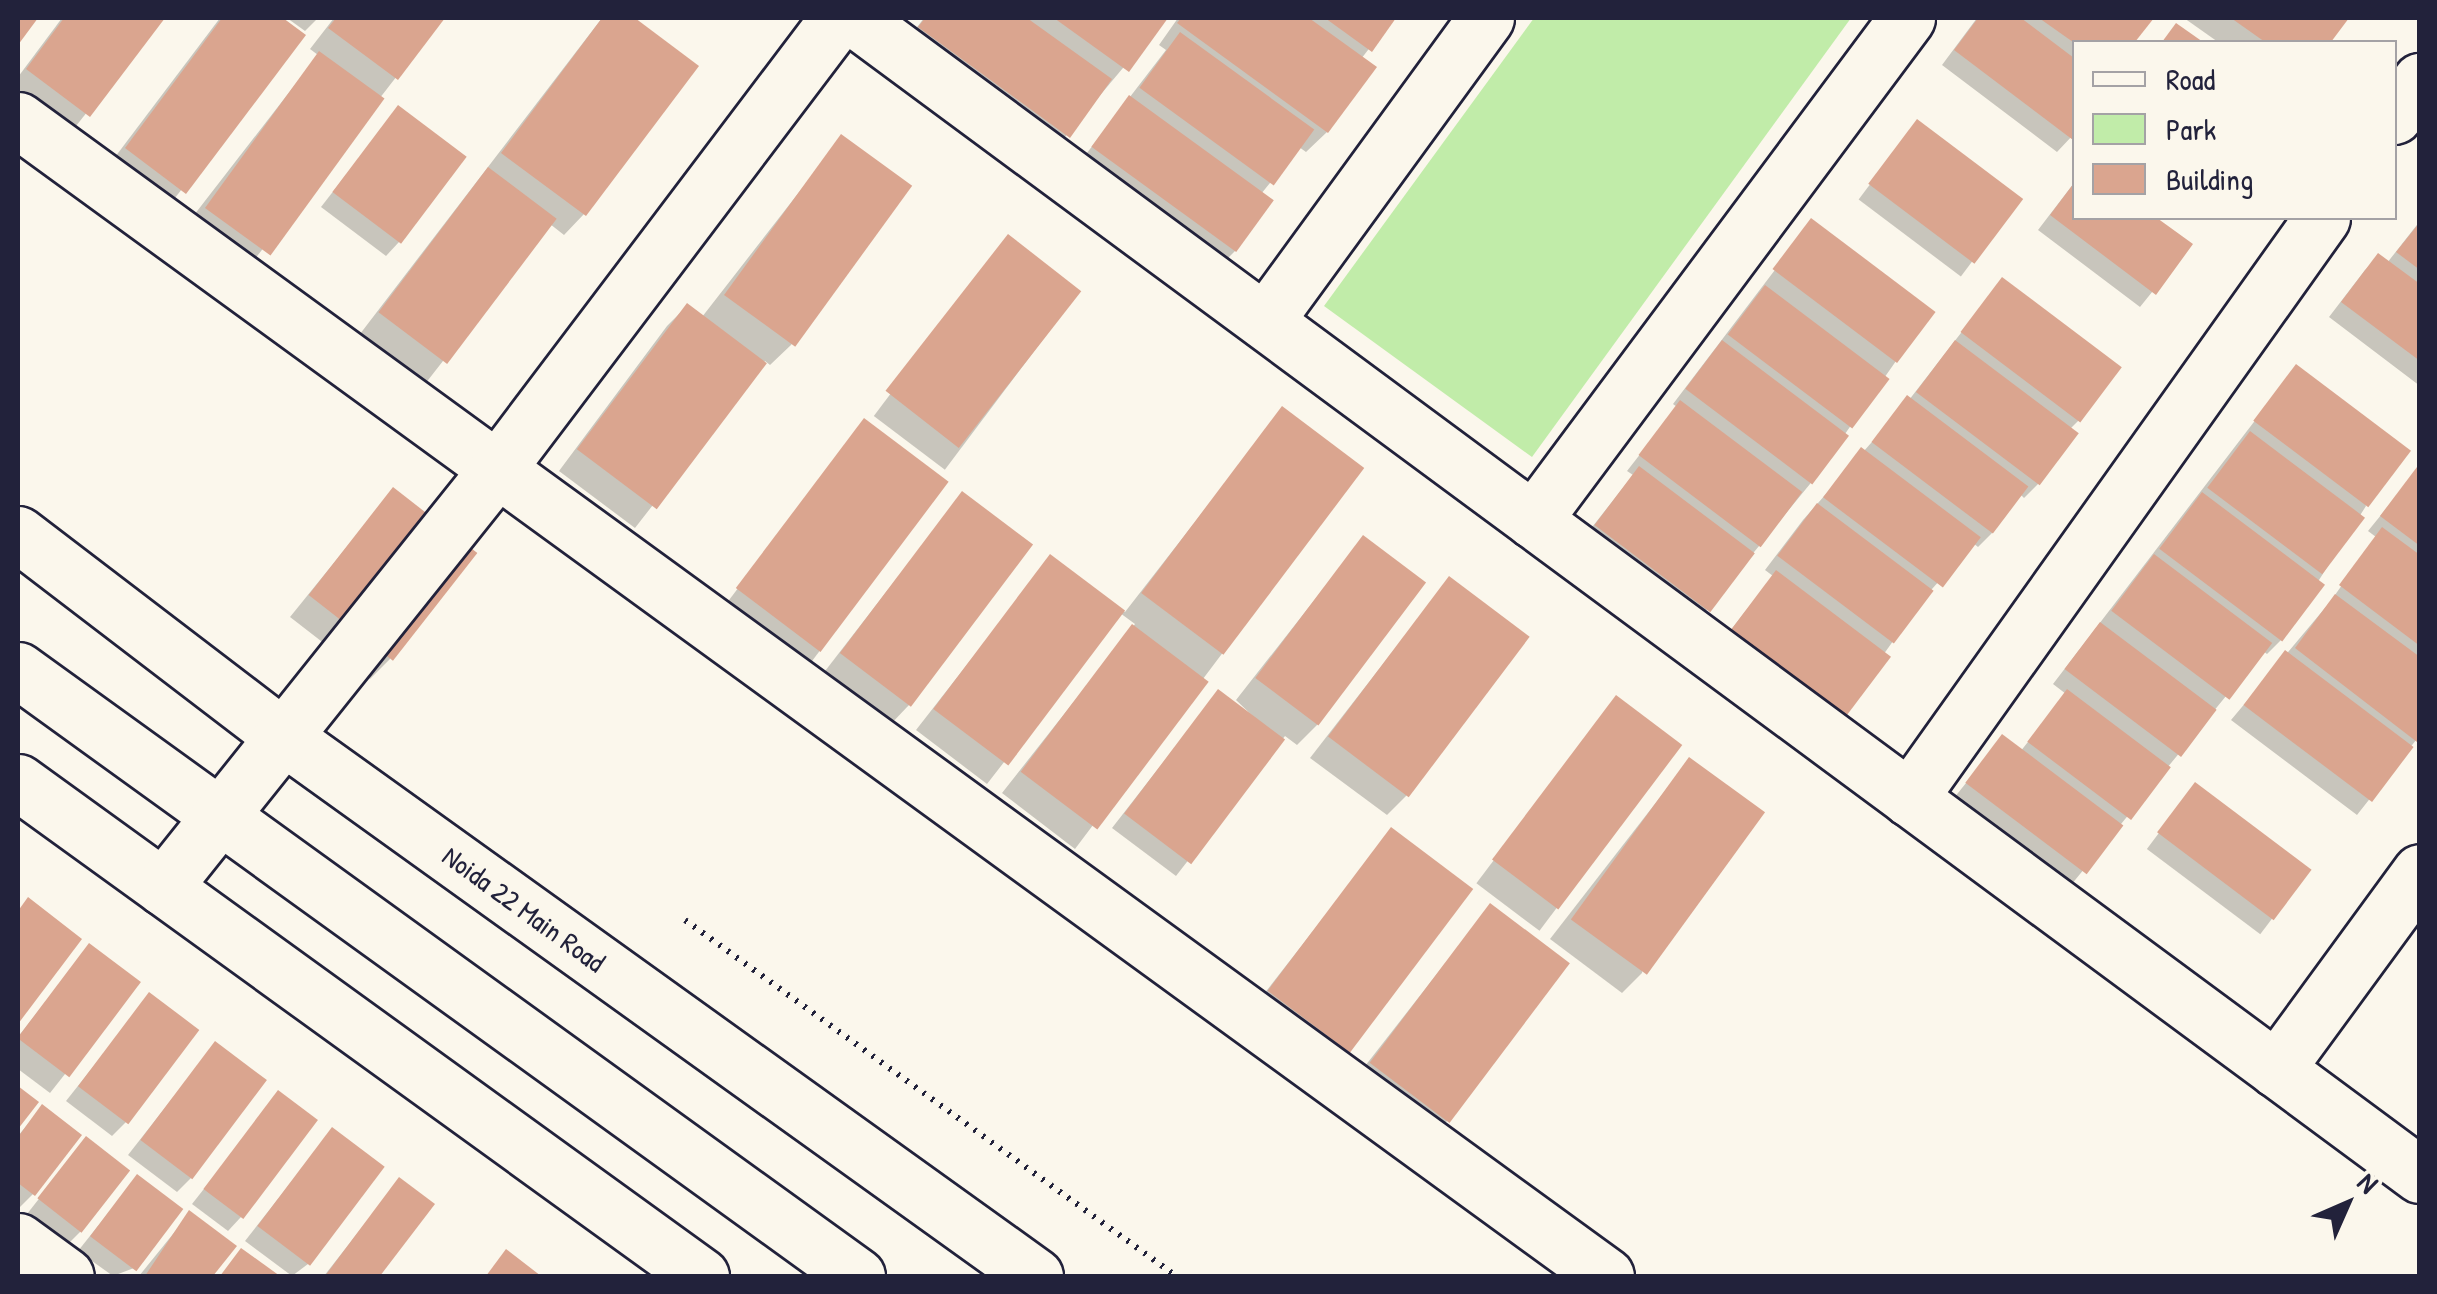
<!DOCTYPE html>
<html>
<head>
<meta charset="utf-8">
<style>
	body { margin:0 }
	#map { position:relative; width:2437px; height:1294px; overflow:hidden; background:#fbf7ec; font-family:"Patrick Hand",sans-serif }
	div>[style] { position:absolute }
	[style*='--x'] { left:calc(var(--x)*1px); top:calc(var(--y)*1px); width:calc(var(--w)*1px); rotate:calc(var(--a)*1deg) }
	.green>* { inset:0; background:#c1eca9 }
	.shadow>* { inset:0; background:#0003; transform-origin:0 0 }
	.building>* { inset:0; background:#daa58f; transform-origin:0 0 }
	.path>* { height:6px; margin-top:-3px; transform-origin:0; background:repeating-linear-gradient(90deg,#22223b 0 2.5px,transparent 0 10.5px) }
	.roads { filter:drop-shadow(2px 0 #22223b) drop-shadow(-2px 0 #22223b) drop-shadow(0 2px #22223b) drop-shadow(0 -2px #22223b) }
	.minor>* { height:55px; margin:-27.5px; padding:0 27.5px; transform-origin:27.5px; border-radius:27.5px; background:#fbf7ec }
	span { translate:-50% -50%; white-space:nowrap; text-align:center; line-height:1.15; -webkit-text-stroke:9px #fbf7ec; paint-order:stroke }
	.street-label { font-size:28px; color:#22223b }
	.frame { position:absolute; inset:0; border:20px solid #22223b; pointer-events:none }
	.legend { position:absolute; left:2072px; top:40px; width:325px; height:180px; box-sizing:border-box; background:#fbf7ec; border:2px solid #a4a2a5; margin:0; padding:12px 18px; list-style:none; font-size:30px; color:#22223b }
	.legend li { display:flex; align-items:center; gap:20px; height:50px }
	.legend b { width:50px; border:2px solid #a4a2a5 }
	.north { position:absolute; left:2297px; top:1154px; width:100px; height:100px; -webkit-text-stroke:8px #fbf7ec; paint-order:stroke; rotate:45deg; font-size:28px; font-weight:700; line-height:40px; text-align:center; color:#22223b }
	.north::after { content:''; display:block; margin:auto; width:35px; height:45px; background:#22223b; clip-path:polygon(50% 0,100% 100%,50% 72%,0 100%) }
</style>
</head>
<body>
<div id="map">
	<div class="green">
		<i style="clip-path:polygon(1534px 18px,1851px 18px,1532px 457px,1324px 306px)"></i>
	</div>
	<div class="shadow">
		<i style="clip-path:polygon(62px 18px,162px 18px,68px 136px,18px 98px,18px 77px)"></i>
		<i style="clip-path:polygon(220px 18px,278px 18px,302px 35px,164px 212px,106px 169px)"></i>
		<i style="clip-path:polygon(287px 18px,318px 18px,305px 31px)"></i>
		<i style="clip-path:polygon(334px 18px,442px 18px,244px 273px,184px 228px,318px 55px,310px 49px)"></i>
		<i style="clip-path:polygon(602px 18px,631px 18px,695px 66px,584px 214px,564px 235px,550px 224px,425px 384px,360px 334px)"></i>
		<i style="clip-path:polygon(924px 18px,1165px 18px,1054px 150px,906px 42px)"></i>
		<i style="clip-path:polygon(1178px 18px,1393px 18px,1361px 59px,1327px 132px,1306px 152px,1299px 147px,1261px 194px,1235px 251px,1221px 265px,1080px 162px,1166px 50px,1159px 45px)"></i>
		<i style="clip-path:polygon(1977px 18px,2151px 18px,2132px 42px,2074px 42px,2074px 134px,2057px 152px,1942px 65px)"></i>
		<i style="clip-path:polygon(2184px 18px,2346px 18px,2328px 42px,2218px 42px)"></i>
		<i style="clip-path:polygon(398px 108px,399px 242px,386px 256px,321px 207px)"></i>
		<i style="left:1917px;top:122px;width:128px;height:97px;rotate:37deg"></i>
		<i style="clip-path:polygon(842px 137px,908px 187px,791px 345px,770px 365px,765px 361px,635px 528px,559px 471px,667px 326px,687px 306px,702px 317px)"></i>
		<i style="clip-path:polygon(2074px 183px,2074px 218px,2153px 218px,2190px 245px,2140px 307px,2038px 230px)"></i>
		<i style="clip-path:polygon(1812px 221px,1896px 361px,1810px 484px,1694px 625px,1582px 540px,1633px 475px,1627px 471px,1677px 407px,1673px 404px)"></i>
		<i style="clip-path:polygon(2420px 221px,2420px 386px,2329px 317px,2365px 270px,2379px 256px,2387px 263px)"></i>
		<i style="left:1008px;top:238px;width:89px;height:223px;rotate:37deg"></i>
		<i style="clip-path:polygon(2002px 280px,2079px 420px,2069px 430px,2075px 434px,2038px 484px,2024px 498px,2020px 494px,1992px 533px,1978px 547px,1973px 543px,1924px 598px,1830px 729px,1719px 645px,1773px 576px,1765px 570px,1803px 520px,1909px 400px)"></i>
		<i style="clip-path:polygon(2296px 367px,2366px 506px,2281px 640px,2267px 654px,2263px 651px,2071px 885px,1954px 798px,2002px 738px,2020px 752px,2066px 694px,2053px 684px)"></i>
		<i style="clip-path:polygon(1282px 410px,1361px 469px,1075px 849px,1002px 793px,1135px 624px,1120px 613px,987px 784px,916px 730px,1051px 557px,1125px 612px)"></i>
		<i style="left:864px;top:421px;width:103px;height:238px;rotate:37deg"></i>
		<i style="clip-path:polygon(2420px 467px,2420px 735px,2357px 815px,2231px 720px,2330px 602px,2376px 537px,2368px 531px)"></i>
		<i style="clip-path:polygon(393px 490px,390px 659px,370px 679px,290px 617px)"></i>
		<i style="clip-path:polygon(962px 494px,909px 705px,889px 726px,822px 675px)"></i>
		<i style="clip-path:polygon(1363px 538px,1317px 725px,1297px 745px,1285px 736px,1176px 876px,1112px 828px,1218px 692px,1263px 726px,1236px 700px)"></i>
		<i style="clip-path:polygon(1449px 579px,1407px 795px,1387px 815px,1310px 758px)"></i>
		<i style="left:1616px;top:698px;width:79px;height:232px;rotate:37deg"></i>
		<i style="clip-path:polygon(1689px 760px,1642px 973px,1622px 993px,1550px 939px)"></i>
		<i style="left:2195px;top:785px;width:142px;height:80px;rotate:37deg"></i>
		<i style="clip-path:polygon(1391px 831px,1348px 1052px,1328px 1072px,1250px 1012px)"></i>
		<i style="clip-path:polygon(28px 901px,78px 939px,18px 1020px,18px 911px)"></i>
		<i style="clip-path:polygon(1490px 906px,1447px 1121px,1427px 1142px,1351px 1084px)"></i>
		<i style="clip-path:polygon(89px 946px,137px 983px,50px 1093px,18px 1069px,18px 1037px)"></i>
		<i style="clip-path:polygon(150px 995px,126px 1122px,112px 1136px,66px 1101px)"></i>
		<i style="clip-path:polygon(215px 1044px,191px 1178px,177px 1192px,128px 1155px)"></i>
		<i style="clip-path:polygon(279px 1094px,241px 1217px,228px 1231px,192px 1204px)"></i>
		<i style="clip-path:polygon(42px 1107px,33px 1194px,19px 1208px,18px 1136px)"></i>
		<i style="clip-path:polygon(332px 1130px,308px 1264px,292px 1276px,245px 1241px)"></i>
		<i style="clip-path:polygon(86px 1139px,82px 1230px,68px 1244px,27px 1214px)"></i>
		<i style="clip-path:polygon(137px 1177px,134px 1268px,113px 1276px,78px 1251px)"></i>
		<i style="clip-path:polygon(399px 1180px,431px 1204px,377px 1276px,324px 1276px)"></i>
		<i style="clip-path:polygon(190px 1213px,233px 1246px,210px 1276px,139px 1276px)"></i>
	</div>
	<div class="building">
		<i style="clip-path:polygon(18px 18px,38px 18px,18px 45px)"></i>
		<i style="clip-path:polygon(64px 18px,165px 18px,90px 117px,26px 69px)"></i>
		<i style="clip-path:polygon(222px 18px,283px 18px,306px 35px,186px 194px,125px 148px)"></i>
		<i style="clip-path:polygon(336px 18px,445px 18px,398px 80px,328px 28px)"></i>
		<i style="clip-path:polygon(602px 18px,635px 18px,699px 66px,586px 216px,501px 153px)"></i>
		<i style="clip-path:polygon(925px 18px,1027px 18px,1112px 79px,1070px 138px,918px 27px)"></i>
		<i style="clip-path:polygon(1054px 18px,1168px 18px,1129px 72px)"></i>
		<i style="clip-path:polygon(1181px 18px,1309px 18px,1377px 67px,1328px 133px,1177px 23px)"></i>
		<i style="clip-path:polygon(1325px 18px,1396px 18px,1372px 52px)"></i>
		<i style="clip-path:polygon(1978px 18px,2021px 18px,2074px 58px,2073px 140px,1954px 50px)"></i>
		<i style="clip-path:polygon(2039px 18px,2154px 18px,2135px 42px,2073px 42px)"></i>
		<i style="clip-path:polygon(2231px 18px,2349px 18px,2331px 42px,2265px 42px)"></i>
		<i style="clip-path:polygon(2176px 23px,2203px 42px,2162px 42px)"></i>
		<i style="left:1180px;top:32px;width:166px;height:69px;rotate:36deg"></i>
		<i style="left:319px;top:51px;width:81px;height:194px;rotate:36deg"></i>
		<i style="left:1129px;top:95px;width:179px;height:64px;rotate:36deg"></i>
		<i style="left:398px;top:105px;width:86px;height:109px;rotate:37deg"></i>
		<i style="left:1917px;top:119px;width:133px;height:81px;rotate:37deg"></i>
		<i style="left:841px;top:134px;width:88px;height:199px;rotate:36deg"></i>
		<i style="left:488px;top:167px;width:86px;height:182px;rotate:37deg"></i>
		<i style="clip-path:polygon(2074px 183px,2074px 218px,2157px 218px,2193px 244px,2156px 295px,2050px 215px)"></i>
		<i style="left:1811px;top:218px;width:156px;height:64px;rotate:37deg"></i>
		<i style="clip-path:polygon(2420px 222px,2420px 270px,2396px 252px)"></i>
		<i style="left:1008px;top:234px;width:93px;height:199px;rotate:38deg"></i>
		<i style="clip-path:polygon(2378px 253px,2420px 284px,2420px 361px,2341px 302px)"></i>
		<i style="left:2002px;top:277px;width:150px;height:69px;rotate:37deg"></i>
		<i style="left:1765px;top:285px;width:156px;height:62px;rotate:37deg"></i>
		<i style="left:687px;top:303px;width:100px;height:183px;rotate:37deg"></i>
		<i style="left:1722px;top:340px;width:159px;height:61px;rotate:37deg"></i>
		<i style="left:1955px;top:340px;width:155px;height:65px;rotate:37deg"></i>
		<i style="left:2296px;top:364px;width:144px;height:71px;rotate:37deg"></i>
		<i style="left:1907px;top:395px;width:152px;height:59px;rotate:37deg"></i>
		<i style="left:1680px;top:400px;width:153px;height:69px;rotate:37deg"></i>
		<i style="left:1282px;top:406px;width:103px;height:234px;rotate:37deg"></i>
		<i style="left:864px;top:418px;width:106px;height:213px;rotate:37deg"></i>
		<i style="left:2250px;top:431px;width:144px;height:71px;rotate:37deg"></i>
		<i style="left:1861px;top:447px;width:150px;height:63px;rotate:37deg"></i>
		<i style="clip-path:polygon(2420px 463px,2420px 546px,2380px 516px)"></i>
		<i style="left:1639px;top:466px;width:145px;height:74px;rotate:37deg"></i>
		<i style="left:393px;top:487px;width:107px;height:137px;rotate:38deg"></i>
		<i style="left:962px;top:491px;width:89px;height:203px;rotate:37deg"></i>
		<i style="left:2202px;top:492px;width:154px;height:71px;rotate:37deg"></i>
		<i style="left:1817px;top:503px;width:146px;height:66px;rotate:37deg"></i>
		<i style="clip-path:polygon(2382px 527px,2420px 555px,2420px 646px,2339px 585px)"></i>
		<i style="left:1363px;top:535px;width:79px;height:179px;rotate:37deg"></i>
		<i style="left:1050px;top:554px;width:94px;height:194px;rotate:37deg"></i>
		<i style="left:2154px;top:554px;width:148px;height:71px;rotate:37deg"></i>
		<i style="left:1776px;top:570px;width:144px;height:75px;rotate:37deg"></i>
		<i style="left:1449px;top:576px;width:101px;height:201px;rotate:37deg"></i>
		<i style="clip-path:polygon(2335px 594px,2420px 657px,2417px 742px,2295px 648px)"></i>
		<i style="left:2100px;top:622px;width:146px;height:59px;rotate:37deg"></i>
		<i style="left:1132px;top:624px;width:96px;height:185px;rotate:37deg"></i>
		<i style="left:2285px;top:650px;width:161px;height:69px;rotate:37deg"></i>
		<i style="left:1218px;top:689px;width:84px;height:156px;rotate:37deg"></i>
		<i style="left:2067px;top:689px;width:130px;height:66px;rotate:37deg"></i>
		<i style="left:1616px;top:695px;width:83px;height:206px;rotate:37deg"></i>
		<i style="left:2002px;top:734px;width:152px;height:61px;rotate:37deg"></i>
		<i style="left:1689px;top:757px;width:94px;height:201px;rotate:36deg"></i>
		<i style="left:2195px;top:782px;width:146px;height:63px;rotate:37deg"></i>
		<i style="left:1391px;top:827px;width:103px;height:205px;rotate:37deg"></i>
		<i style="clip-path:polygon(28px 897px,82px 939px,18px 1024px,18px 911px)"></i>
		<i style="left:1490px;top:903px;width:100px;height:200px;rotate:37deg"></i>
		<i style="left:89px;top:943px;width:65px;height:119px;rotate:37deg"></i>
		<i style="left:149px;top:992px;width:63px;height:118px;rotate:37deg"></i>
		<i style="left:215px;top:1041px;width:65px;height:124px;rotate:37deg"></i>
		<i style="clip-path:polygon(18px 1086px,39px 1102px,18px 1129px)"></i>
		<i style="left:278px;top:1090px;width:50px;height:124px;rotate:37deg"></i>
		<i style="clip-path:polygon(42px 1104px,82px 1135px,35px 1196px,18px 1183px,18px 1137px)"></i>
		<i style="left:332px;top:1127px;width:66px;height:124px;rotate:37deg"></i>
		<i style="left:86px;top:1136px;width:56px;height:79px;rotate:38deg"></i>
		<i style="left:137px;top:1174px;width:58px;height:78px;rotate:37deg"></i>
		<i style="clip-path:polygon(399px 1177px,435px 1204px,380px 1276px,325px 1276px)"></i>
		<i style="clip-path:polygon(189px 1210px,237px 1246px,213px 1276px,145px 1276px)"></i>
		<i style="clip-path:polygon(241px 1248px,280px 1276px,220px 1276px)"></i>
		<i style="clip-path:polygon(506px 1249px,541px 1276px,486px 1276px)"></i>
	</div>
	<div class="path">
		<i style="--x:685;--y:920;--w:606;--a:35.94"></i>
	</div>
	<div class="roads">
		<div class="minor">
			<i style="--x:854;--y:18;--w:1947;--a:36.46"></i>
			<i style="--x:2394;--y:116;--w:44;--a:-53.4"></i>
			<i style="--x:18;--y:120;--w:1964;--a:36.05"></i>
			<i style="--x:1265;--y:321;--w:375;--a:-53.9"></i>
			<i style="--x:1533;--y:520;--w:626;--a:-53.31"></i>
			<i style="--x:18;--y:534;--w:331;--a:37.4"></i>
			<i style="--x:281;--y:735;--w:928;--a:35.66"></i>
			<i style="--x:18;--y:670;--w:1035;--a:35.84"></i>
			<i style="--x:18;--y:782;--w:843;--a:35.88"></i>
			<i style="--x:1909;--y:798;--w:712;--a:-54.55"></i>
			<i style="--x:163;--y:887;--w:535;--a:-51.37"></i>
			<i style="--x:497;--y:469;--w:565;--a:-52.91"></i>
			<i style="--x:2276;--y:1069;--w:244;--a:-53.8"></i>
			<i style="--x:18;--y:1241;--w:59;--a:36.1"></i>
		</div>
	</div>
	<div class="street-label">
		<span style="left:524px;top:909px;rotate:36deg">Noida 22 Main Road</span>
	</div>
	<div class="frame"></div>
	<ul class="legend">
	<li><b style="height:12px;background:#fbf7ec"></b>Road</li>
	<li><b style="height:28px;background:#c1eca9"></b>Park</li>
	<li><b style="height:28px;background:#daa58f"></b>Building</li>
	</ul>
	<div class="north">N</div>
</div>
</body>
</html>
